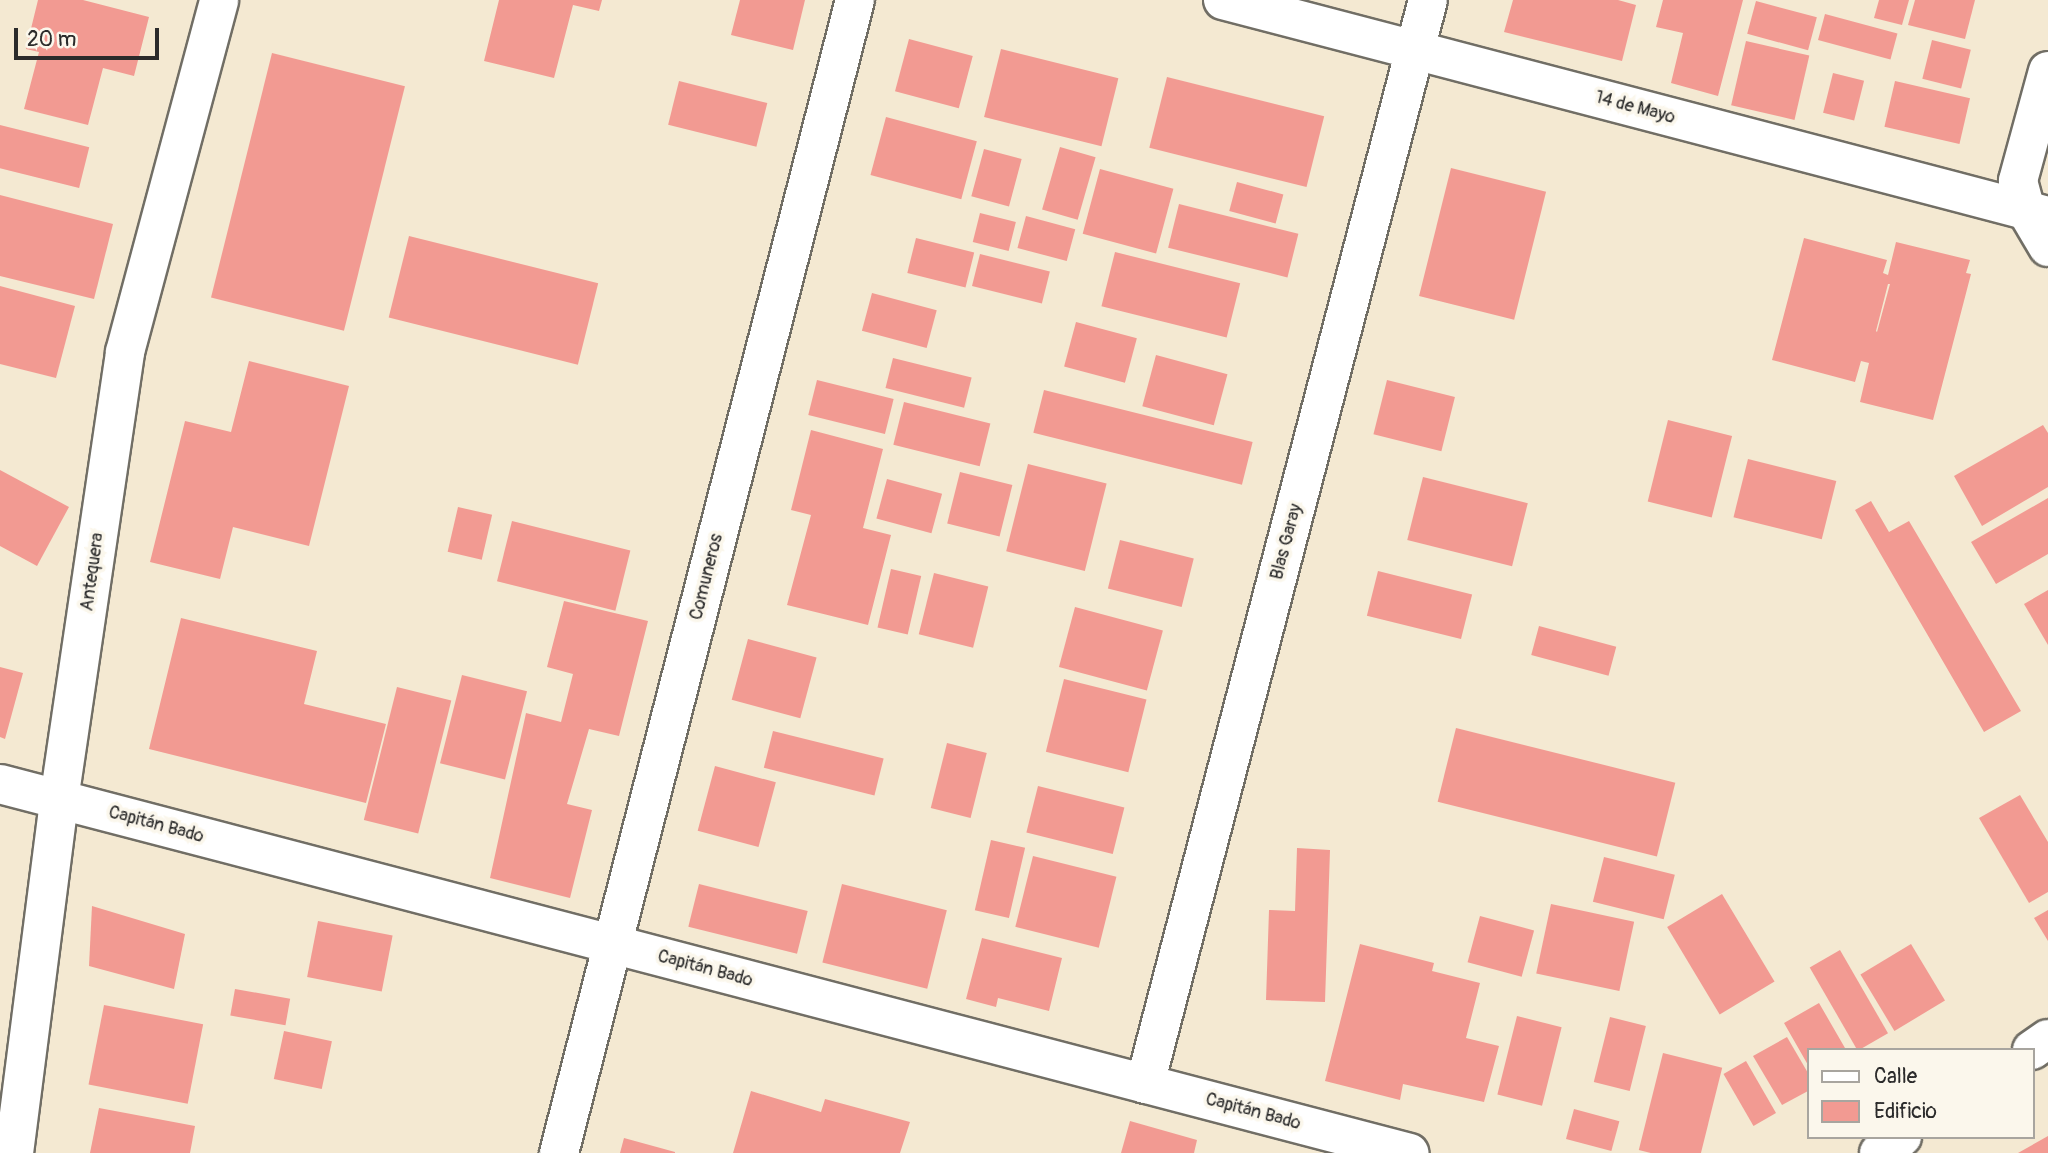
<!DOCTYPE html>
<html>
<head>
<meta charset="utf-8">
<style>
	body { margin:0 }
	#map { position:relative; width:2048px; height:1153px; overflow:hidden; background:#f4e9d2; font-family:Pangolin,sans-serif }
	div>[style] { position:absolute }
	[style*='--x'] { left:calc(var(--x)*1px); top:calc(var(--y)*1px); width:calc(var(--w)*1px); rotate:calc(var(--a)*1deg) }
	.building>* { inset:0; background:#f29a92; transform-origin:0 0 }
	.roads { filter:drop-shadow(2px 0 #716e65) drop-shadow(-2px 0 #716e65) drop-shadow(0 2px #716e65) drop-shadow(0 -2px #716e65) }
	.minor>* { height:38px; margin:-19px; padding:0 19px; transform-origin:19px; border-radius:19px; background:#fff }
	.tertiary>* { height:38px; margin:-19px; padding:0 19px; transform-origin:19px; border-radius:19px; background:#fff }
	span { translate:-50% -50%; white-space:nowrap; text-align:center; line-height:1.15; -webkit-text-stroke:7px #fbf7ec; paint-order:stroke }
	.street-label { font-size:18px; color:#2b2b2b }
	.legend { position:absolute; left:1807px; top:1048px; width:228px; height:91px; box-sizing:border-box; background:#fbf7ec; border:2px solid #a8a59f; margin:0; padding:9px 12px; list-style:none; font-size:21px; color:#2b2b2b }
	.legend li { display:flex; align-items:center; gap:14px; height:35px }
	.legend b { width:35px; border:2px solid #a8a59f }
	.scale { position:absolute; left:14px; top:28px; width:145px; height:32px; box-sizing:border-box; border:4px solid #2b2b2b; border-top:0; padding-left:9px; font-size:21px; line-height:24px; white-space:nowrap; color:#2b2b2b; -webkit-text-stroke:5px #fbf7ec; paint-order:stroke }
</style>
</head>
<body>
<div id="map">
	<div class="building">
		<i style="clip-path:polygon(38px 0,83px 0,149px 17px,134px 76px,103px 68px,88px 125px,24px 109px,39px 52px,26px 49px)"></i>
		<i style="clip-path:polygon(499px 0,602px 0,599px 11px,573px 5px,554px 78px,484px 61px)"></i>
		<i style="clip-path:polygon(740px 0,805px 0,793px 50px,731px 35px)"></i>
		<i style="clip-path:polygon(1513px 0,1618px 0,1636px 5px,1622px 61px,1504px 32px)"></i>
		<i style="clip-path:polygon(1663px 0,1743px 0,1718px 96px,1671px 83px,1683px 33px,1656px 27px)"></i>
		<i style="clip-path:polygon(1879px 0,1909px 0,1902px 25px,1874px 18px)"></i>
		<i style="clip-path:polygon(1915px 0,1975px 0,1965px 39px,1908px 25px)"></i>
		<i style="left:1756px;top:1px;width:63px;height:34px;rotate:15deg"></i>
		<i style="left:1825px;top:14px;width:75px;height:27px;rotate:15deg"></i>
		<i style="left:909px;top:39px;width:66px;height:54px;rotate:15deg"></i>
		<i style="left:1932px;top:40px;width:40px;height:40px;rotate:14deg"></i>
		<i style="left:1746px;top:41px;width:65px;height:66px;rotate:13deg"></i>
		<i style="left:1001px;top:49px;width:121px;height:70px;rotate:14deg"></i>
		<i style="left:272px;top:53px;width:137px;height:252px;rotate:14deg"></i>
		<i style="left:1833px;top:73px;width:32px;height:41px;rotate:14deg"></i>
		<i style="left:1167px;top:77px;width:162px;height:73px;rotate:14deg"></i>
		<i style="left:679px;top:81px;width:91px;height:45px;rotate:14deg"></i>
		<i style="left:1895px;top:81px;width:77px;height:47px;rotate:13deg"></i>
		<i style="left:886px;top:117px;width:94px;height:60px;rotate:15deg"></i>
		<i style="left:0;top:125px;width:92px;height:42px;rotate:14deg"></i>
		<i style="left:1060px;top:147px;width:37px;height:65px;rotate:16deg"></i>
		<i style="left:984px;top:149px;width:39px;height:49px;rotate:15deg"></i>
		<i style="left:1451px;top:168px;width:98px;height:132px;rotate:14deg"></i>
		<i style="left:1100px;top:169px;width:76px;height:67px;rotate:15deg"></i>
		<i style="left:1237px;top:182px;width:48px;height:30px;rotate:15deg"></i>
		<i style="clip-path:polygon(0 195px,113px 224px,94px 299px,0 276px)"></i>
		<i style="left:1179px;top:204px;width:123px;height:45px;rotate:14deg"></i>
		<i style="left:980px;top:213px;width:37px;height:30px;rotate:14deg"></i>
		<i style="left:1026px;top:216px;width:51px;height:33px;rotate:15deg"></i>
		<i style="left:409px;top:236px;width:195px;height:84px;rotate:14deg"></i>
		<i style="left:916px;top:238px;width:60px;height:36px;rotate:14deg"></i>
		<i style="clip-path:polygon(evenodd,1804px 238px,1887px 260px,1883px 273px,1888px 275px,1896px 242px,1970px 260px,1966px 273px,1971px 274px,1933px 420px,1860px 402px,1869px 363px,1861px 361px,1855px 382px,1772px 360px,1804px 238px,1888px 284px,1890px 284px,1877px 332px,1876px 331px,1888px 284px)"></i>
		<i style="left:1115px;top:252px;width:129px;height:56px;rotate:14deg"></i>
		<i style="left:980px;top:254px;width:72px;height:33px;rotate:14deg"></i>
		<i style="clip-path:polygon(0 286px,75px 306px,56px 378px,0 364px)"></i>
		<i style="left:872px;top:293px;width:67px;height:39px;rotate:15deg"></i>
		<i style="left:1076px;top:322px;width:63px;height:46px;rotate:15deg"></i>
		<i style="left:1156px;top:355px;width:74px;height:53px;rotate:15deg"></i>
		<i style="left:893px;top:358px;width:81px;height:31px;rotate:14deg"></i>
		<i style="clip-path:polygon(249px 361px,349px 386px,309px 546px,233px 527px,220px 579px,150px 562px,185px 421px,231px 432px)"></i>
		<i style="left:817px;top:380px;width:79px;height:36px;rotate:14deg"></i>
		<i style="left:1387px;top:380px;width:70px;height:56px;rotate:14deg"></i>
		<i style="left:1044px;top:390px;width:215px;height:44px;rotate:14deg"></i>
		<i style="left:904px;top:402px;width:89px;height:44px;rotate:14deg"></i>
		<i style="left:1668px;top:420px;width:66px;height:84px;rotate:14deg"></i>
		<i style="clip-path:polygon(2043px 425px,2048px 433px,2048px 487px,1982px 526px,1954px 476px)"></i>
		<i style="clip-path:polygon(811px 430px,883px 449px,863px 528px,891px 535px,868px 625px,787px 605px,811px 515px,791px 510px)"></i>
		<i style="left:1748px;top:459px;width:91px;height:60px;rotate:14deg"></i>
		<i style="left:1028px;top:464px;width:81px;height:90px;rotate:14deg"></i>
		<i style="clip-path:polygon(0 470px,69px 507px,37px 566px,0 546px)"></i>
		<i style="left:960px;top:472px;width:54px;height:53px;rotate:14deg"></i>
		<i style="left:1423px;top:477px;width:108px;height:65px;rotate:14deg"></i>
		<i style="left:887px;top:479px;width:57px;height:41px;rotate:15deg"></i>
		<i style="clip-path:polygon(2048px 498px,2048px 554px,1996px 584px,1971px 542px)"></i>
		<i style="clip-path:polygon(1871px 501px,1889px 532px,1909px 521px,2021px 711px,1984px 732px,1855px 510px)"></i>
		<i style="left:458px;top:507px;width:35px;height:46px;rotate:13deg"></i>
		<i style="left:512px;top:521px;width:122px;height:62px;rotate:14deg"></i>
		<i style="left:1120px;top:540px;width:76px;height:50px;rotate:14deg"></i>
		<i style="left:891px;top:569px;width:31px;height:60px;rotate:13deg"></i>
		<i style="left:1378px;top:571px;width:97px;height:46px;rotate:14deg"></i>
		<i style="left:934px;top:573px;width:56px;height:63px;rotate:14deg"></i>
		<i style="clip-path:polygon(2048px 590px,2048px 645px,2024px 604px)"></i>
		<i style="clip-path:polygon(564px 601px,648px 621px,619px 736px,589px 729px,567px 804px,592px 810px,570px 898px,490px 878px,526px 713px,561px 722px,573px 674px,547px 667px)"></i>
		<i style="left:1075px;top:607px;width:91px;height:62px;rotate:15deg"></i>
		<i style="clip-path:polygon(181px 618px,317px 651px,304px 704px,386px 724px,366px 803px,149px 749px)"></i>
		<i style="left:1539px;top:626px;width:80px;height:30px;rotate:15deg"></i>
		<i style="left:748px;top:639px;width:71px;height:63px;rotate:15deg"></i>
		<i style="clip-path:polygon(0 667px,23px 673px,5px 739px,0 737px)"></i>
		<i style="left:462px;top:675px;width:67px;height:91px;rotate:14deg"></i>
		<i style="left:1064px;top:679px;width:85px;height:75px;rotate:14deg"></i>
		<i style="left:397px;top:687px;width:56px;height:137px;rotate:14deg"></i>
		<i style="left:1456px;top:728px;width:226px;height:76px;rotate:14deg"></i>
		<i style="left:773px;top:731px;width:114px;height:38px;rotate:14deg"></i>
		<i style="left:947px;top:743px;width:41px;height:67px;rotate:14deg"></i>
		<i style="left:715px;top:766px;width:63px;height:67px;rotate:15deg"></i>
		<i style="left:1038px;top:786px;width:89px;height:48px;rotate:14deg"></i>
		<i style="clip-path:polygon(2020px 795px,2048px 842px,2048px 892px,2029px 903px,1979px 818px)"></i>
		<i style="left:991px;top:840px;width:35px;height:72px;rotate:13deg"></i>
		<i style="clip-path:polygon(1297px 848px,1330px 850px,1325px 1002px,1266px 1000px,1269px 910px,1295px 911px)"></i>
		<i style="left:1033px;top:856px;width:86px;height:73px;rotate:14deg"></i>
		<i style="left:1604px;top:857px;width:73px;height:46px;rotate:14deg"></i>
		<i style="left:699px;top:884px;width:112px;height:44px;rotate:14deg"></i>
		<i style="left:842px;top:884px;width:108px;height:81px;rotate:14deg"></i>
		<i style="left:1722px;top:894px;width:102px;height:64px;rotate:59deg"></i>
		<i style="left:1551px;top:904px;width:85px;height:71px;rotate:12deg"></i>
		<i style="clip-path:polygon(92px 906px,185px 934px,174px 989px,89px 966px)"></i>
		<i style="clip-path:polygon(2048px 910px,2048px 941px,2034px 918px)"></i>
		<i style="left:1480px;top:916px;width:56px;height:48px;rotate:15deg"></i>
		<i style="left:318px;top:921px;width:76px;height:57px;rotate:11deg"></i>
		<i style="clip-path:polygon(982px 938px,1062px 958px,1049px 1011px,998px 998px,996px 1007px,966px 999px)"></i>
		<i style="clip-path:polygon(1360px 944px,1434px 963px,1432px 971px,1480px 983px,1466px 1038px,1499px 1046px,1484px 1102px,1403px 1084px,1400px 1100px,1325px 1081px)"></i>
		<i style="left:1911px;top:944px;width:66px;height:59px;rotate:59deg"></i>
		<i style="left:1840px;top:950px;width:96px;height:35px;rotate:60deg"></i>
		<i style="left:235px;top:989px;width:56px;height:27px;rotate:10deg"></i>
		<i style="clip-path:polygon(1819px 1003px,1845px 1048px,1808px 1050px,1808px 1065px,1784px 1023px)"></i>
		<i style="left:104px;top:1005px;width:101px;height:81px;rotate:11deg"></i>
		<i style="left:1517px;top:1016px;width:46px;height:81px;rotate:14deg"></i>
		<i style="left:1610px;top:1017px;width:37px;height:67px;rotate:14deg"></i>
		<i style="left:284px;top:1031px;width:49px;height:49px;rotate:12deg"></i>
		<i style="clip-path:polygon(1787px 1037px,1808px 1073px,1808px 1091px,1782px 1105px,1753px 1056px)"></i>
		<i style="left:1663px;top:1053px;width:61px;height:100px;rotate:14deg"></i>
		<i style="left:1746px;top:1061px;width:60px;height:26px;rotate:60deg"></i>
		<i style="clip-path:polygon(751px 1091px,821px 1112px,825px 1099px,910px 1122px,900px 1153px,733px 1153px)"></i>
		<i style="clip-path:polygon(99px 1108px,195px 1126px,190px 1153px,90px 1153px)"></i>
		<i style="left:1574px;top:1109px;width:47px;height:31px;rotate:15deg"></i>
		<i style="clip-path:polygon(1130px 1121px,1197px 1140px,1194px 1153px,1121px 1153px)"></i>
		<i style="clip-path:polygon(2048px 1136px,2048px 1153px,2018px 1153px)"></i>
		<i style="clip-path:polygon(624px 1138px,675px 1152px,675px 1153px,620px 1153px)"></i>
	</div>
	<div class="roads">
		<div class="minor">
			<i style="--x:1223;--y:0;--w:853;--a:14.67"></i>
			<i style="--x:2048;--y:71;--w:114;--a:105.3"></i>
			<i style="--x:2018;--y:181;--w:30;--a:75"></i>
			<i style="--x:2026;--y:210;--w:43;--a:59.3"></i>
			<i style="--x:0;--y:784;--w:1457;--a:14.67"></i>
			<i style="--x:1145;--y:1084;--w:1120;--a:-75.37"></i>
			<i style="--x:14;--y:1153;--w:356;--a:-82.7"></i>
			<i style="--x:59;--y:800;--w:453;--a:-81.6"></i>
			<i style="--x:125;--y:352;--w:364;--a:-75"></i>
			<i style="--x:559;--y:1153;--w:1190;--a:-75.6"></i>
		</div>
		<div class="tertiary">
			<i style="--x:2032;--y:1050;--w:19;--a:-35"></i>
			<i style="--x:1879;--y:1153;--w:28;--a:-35"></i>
		</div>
	</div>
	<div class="street-label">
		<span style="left:1635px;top:108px;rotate:15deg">14 de Mayo</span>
		<span style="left:1287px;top:542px;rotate:-75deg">Blas Garay</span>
		<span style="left:93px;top:572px;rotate:-82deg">Antequera</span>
		<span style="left:707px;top:577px;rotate:-76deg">Comuneros</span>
		<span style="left:156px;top:825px;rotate:15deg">Capitán Bado</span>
		<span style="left:705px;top:969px;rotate:15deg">Capitán Bado</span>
		<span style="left:1253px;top:1112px;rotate:15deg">Capitán Bado</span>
	</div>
	<ul class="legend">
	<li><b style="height:9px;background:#fff"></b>Calle</li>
	<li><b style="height:19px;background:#f29a92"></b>Edificio</li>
	</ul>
	<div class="scale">20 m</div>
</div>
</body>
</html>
